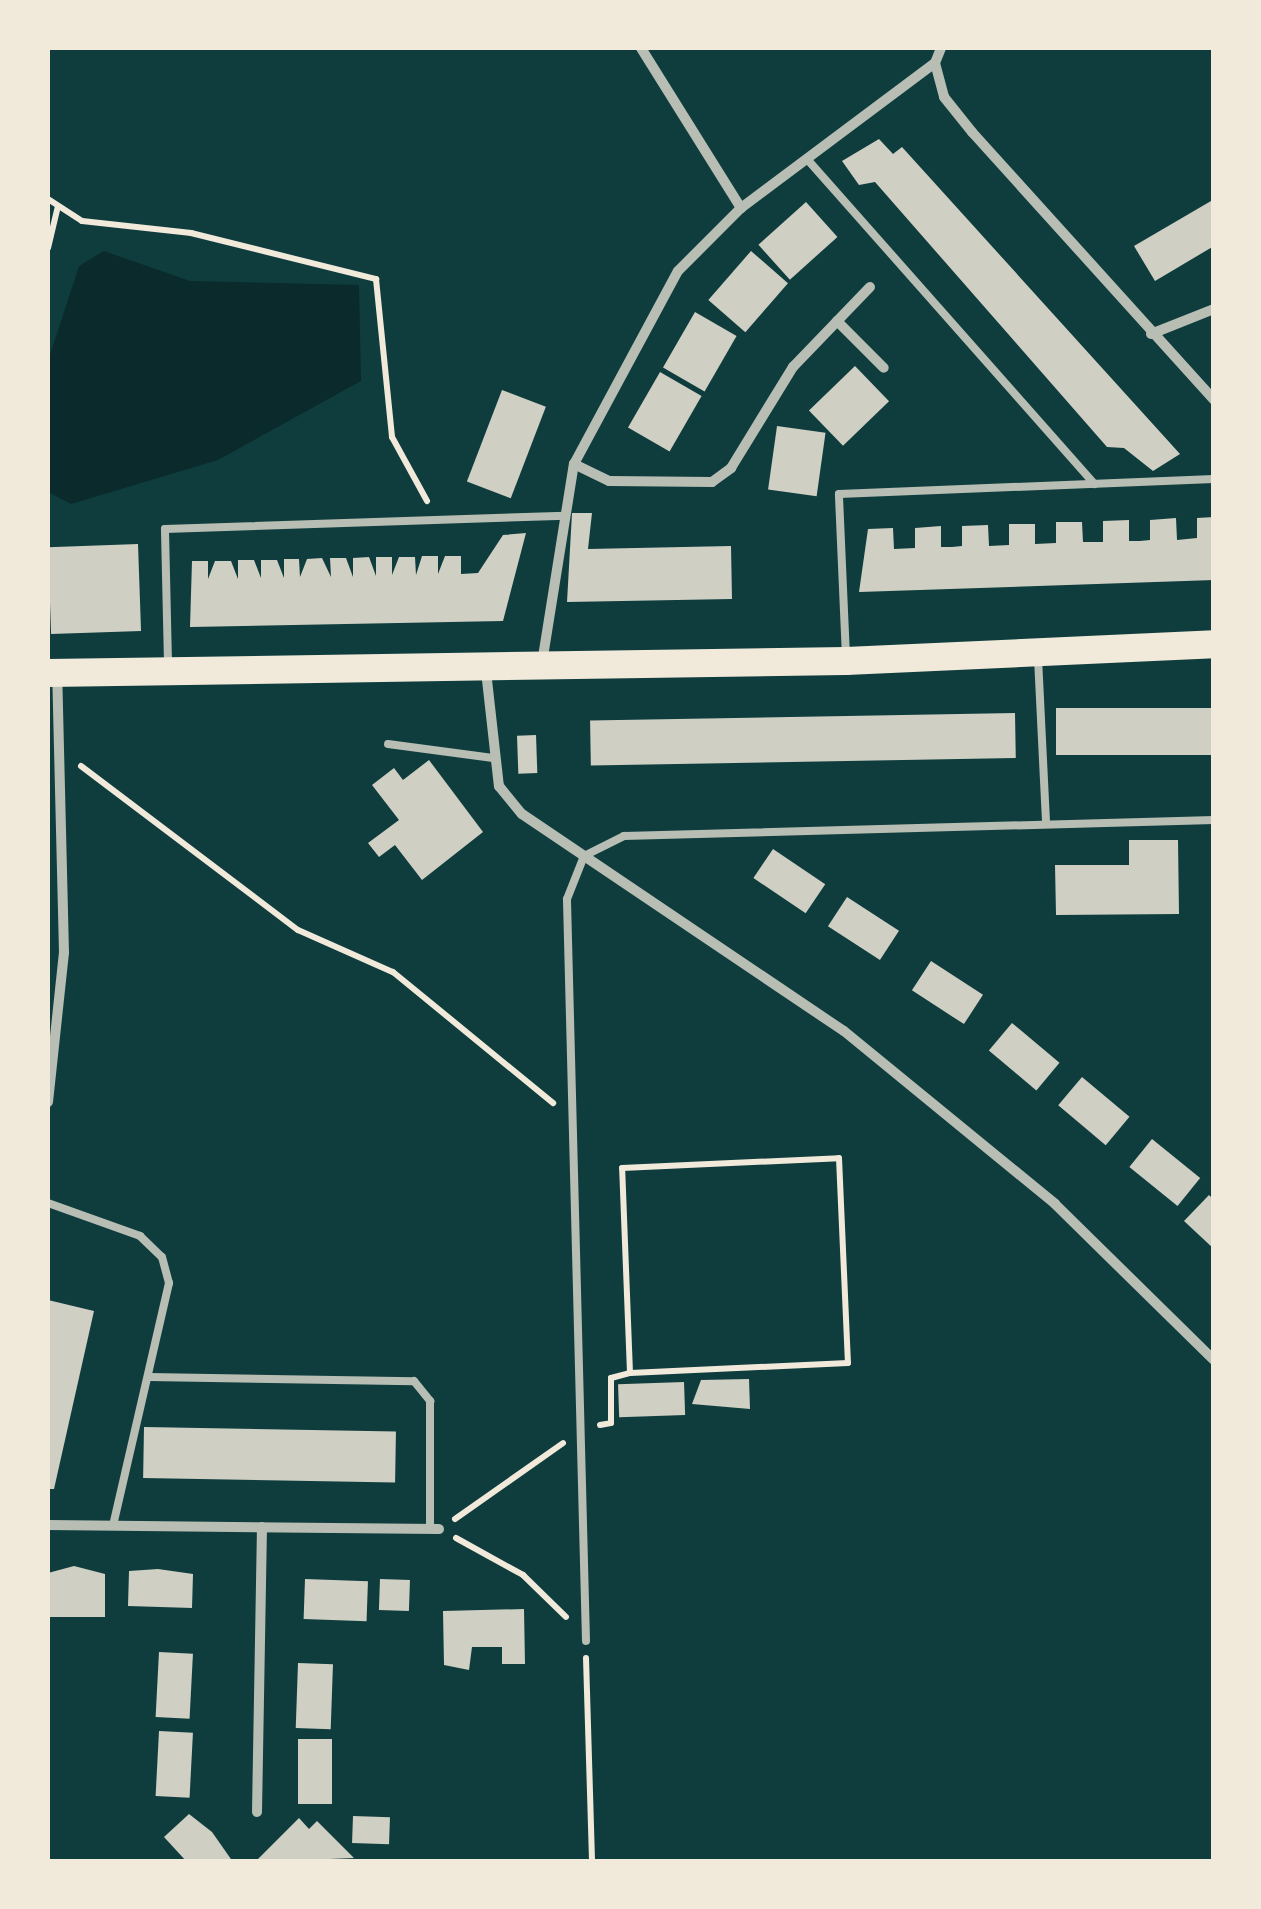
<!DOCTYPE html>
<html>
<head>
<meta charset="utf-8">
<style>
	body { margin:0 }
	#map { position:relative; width:1261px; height:1909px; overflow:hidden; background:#0f3d3e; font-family:Rubik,sans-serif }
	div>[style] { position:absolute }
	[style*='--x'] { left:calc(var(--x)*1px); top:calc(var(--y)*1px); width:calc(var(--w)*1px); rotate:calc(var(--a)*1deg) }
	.water>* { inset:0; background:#0a2a2b }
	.building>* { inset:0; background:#cfcfc3; transform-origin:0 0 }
	.path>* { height:6px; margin:-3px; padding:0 3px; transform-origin:3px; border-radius:3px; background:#f1e9da }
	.service>* { height:8px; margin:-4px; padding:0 4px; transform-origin:4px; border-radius:4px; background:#b8beb3 }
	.minor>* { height:10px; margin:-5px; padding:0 5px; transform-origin:5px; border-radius:5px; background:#b8beb3 }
	.trunk>* { height:28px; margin:-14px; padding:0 14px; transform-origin:14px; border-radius:14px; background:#f1e9da }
	span { translate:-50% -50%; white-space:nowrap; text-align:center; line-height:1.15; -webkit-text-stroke:10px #f1e9da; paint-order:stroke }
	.frame { position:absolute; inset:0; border:50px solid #f1e9da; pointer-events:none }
</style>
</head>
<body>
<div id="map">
	<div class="water">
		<i style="clip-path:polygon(104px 251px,190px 281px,359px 285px,361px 381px,218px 460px,71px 504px,48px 492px,48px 361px,79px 266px)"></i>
	</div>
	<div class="building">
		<i style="clip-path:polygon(879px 139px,893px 154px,902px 147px,1180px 454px,1153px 471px,1124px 448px,1107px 447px,875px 182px,859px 185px,842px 161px)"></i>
		<i style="clip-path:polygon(1211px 201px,1214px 246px,1155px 281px,1134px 246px)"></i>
		<i style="left:806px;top:202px;width:47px;height:64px;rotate:48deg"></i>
		<i style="left:751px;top:251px;width:49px;height:65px;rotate:41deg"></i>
		<i style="left:695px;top:312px;width:48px;height:64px;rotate:30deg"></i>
		<i style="left:855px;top:366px;width:49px;height:64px;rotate:46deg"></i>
		<i style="left:660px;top:372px;width:48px;height:64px;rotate:30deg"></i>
		<i style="left:502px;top:390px;width:47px;height:98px;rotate:21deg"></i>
		<i style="left:777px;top:426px;width:49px;height:64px;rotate:8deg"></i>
		<i style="clip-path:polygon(572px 513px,592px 513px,588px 549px,731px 546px,732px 599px,567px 602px)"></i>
		<i style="clip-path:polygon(1214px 517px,1214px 580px,859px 592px,868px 529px,893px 528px,894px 549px,915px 548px,915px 528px,941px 526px,941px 547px,952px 547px,962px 546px,962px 526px,988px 525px,989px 546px,1009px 545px,1009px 524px,1035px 524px,1035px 544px,1056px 543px,1056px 522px,1082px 522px,1083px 542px,1103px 542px,1103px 521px,1129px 520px,1129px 541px,1140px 541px,1150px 540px,1150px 520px,1176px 518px,1177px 540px,1197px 538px,1197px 518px)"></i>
		<i style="clip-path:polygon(526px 533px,503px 621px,190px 627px,192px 561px,208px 561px,208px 579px,215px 561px,231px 561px,238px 579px,238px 560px,254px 560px,261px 578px,261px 560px,277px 560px,284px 578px,284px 559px,299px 559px,300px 577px,307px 559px,322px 558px,331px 577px,330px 558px,346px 558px,353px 577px,353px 558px,369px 557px,376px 576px,376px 557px,392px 557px,392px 575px,399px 557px,415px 557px,416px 575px,422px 556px,438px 556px,438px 574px,445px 556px,461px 556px,461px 574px,478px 573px,503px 535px)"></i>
		<i style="left:138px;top:544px;width:87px;height:90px;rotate:88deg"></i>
		<i style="left:1214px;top:708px;width:47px;height:158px;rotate:90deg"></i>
		<i style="left:1015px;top:713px;width:45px;height:425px;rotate:89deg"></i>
		<i style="left:536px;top:735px;width:38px;height:19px;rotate:88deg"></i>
		<i style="clip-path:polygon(429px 760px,483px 832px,422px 880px,395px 845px,379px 857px,368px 843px,399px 820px,372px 785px,394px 768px,403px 780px)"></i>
		<i style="clip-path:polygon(1129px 840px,1178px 840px,1179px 914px,1056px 915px,1055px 865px,1129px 865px)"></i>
		<i style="left:773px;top:849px;width:63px;height:35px;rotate:34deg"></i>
		<i style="left:847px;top:897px;width:62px;height:35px;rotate:33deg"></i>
		<i style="left:931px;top:961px;width:62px;height:35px;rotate:33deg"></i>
		<i style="left:1012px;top:1023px;width:62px;height:36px;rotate:40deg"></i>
		<i style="left:1082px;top:1077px;width:62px;height:37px;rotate:40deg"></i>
		<i style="left:1152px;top:1139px;width:62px;height:36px;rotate:39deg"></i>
		<i style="clip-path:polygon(1209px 1195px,1214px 1200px,1214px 1249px,1184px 1221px)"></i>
		<i style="clip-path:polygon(48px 1300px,94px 1311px,54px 1489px,48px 1489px)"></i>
		<i style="clip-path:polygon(749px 1379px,750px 1409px,692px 1404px,701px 1380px)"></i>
		<i style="left:684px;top:1382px;width:33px;height:66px;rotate:88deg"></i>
		<i style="left:144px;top:1427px;width:252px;height:51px;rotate:1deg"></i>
		<i style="clip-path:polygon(74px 1566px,105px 1574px,105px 1617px,48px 1617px,48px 1573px)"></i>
		<i style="clip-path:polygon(158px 1569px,193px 1574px,192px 1608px,128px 1606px,129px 1571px)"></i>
		<i style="left:305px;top:1579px;width:63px;height:40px;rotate:2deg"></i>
		<i style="left:380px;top:1579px;width:30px;height:31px;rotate:2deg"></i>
		<i style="clip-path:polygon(524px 1609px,525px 1664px,502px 1664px,502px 1647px,472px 1647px,469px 1670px,444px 1665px,443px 1611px)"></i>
		<i style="left:159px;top:1652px;width:34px;height:65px;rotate:3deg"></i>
		<i style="left:298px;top:1663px;width:35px;height:65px;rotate:2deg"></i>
		<i style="left:159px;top:1731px;width:34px;height:65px;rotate:3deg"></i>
		<i style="left:298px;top:1739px;width:34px;height:65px"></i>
		<i style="clip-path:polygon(189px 1814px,212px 1832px,233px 1862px,187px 1862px,164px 1837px)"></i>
		<i style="left:353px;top:1816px;width:37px;height:27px;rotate:2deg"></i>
		<i style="clip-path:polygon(299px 1818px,309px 1829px,317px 1821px,354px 1858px,255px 1862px)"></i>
	</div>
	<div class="path">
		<i style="--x:48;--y:199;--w:40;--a:32.9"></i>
		<i style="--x:82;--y:221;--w:110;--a:6.3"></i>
		<i style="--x:191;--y:233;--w:191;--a:14"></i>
		<i style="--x:376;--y:279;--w:159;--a:84.2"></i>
		<i style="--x:392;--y:437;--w:73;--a:61.3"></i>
		<i style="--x:48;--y:248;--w:43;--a:-76.6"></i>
		<i style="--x:81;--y:766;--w:272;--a:37.1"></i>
		<i style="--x:298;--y:930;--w:104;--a:23.9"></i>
		<i style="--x:393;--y:972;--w:207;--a:39.3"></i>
		<i style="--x:839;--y:1158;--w:205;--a:87.5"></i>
		<i style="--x:848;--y:1363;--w:218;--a:177.4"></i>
		<i style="--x:630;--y:1373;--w:205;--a:-92.2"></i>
		<i style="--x:622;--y:1168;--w:217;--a:-2.6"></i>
		<i style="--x:600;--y:1425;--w:11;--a:-10"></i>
		<i style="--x:611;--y:1423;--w:45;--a:-90"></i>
		<i style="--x:611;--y:1378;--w:20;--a:-15"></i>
		<i style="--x:455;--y:1519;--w:132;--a:-35.1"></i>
		<i style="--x:456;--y:1538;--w:77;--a:28.9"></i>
		<i style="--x:523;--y:1575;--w:60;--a:44.3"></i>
		<i style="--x:586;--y:1658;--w:204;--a:88.3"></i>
	</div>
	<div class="service">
		<i style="--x:807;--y:159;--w:434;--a:48.5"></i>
		<i style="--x:846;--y:657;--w:163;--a:-92.5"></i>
		<i style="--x:839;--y:494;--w:375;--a:-2.3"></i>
		<i style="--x:1038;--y:658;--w:165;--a:87.2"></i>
		<i style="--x:168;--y:663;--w:134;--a:-91.3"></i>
		<i style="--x:165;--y:529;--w:401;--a:-1.9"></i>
		<i style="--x:388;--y:744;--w:106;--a:7.6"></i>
		<i style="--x:48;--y:1203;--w:98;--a:19.7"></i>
		<i style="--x:140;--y:1236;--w:30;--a:44"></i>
		<i style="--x:162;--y:1257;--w:27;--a:75"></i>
		<i style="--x:169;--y:1283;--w:248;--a:103"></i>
		<i style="--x:149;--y:1377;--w:265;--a:0.9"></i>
		<i style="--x:414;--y:1381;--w:26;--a:51"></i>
		<i style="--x:430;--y:1401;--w:128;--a:90"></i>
		<i style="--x:586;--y:1641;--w:742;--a:-91.47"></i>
		<i style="--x:567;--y:899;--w:46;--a:-68.4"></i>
		<i style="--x:584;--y:856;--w:45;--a:-26.6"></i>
		<i style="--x:624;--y:836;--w:590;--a:-1.55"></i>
	</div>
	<div class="minor">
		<i style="--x:641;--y:48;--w:189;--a:58"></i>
		<i style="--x:935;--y:63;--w:35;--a:75"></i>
		<i style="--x:944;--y:97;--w:45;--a:51.3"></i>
		<i style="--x:972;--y:132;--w:361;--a:47.9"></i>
		<i style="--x:837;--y:321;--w:66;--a:45"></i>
		<i style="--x:1151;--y:334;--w:68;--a:-21.6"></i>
		<i style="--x:574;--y:464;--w:39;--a:26"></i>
		<i style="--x:609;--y:481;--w:103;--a:0.6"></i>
		<i style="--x:712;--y:482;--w:24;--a:-36"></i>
		<i style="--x:731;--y:468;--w:119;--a:-58.5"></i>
		<i style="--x:793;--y:367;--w:111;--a:-46.1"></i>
		<i style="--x:542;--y:663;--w:202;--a:-80.9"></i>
		<i style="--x:574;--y:464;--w:219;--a:-61.7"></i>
		<i style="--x:678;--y:271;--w:89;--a:-45"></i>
		<i style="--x:741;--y:208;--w:242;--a:-36.8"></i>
		<i style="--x:935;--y:63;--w:16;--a:-68"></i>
		<i style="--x:486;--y:671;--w:116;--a:83.6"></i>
		<i style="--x:499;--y:786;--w:36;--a:51"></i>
		<i style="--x:522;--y:814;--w:388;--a:34"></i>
		<i style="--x:844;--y:1031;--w:273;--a:39.3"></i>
		<i style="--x:1055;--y:1204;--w:223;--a:44.5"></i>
		<i style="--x:48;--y:1102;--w:150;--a:-83.9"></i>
		<i style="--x:64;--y:953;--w:279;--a:-91.4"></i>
		<i style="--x:48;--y:1525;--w:391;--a:0.6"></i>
		<i style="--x:257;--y:1812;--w:285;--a:-89"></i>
	</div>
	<div class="trunk">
		<i style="--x:48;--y:673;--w:798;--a:-0.86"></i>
		<i style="--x:846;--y:661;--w:368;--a:-2.6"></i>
	</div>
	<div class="frame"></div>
</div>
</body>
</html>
